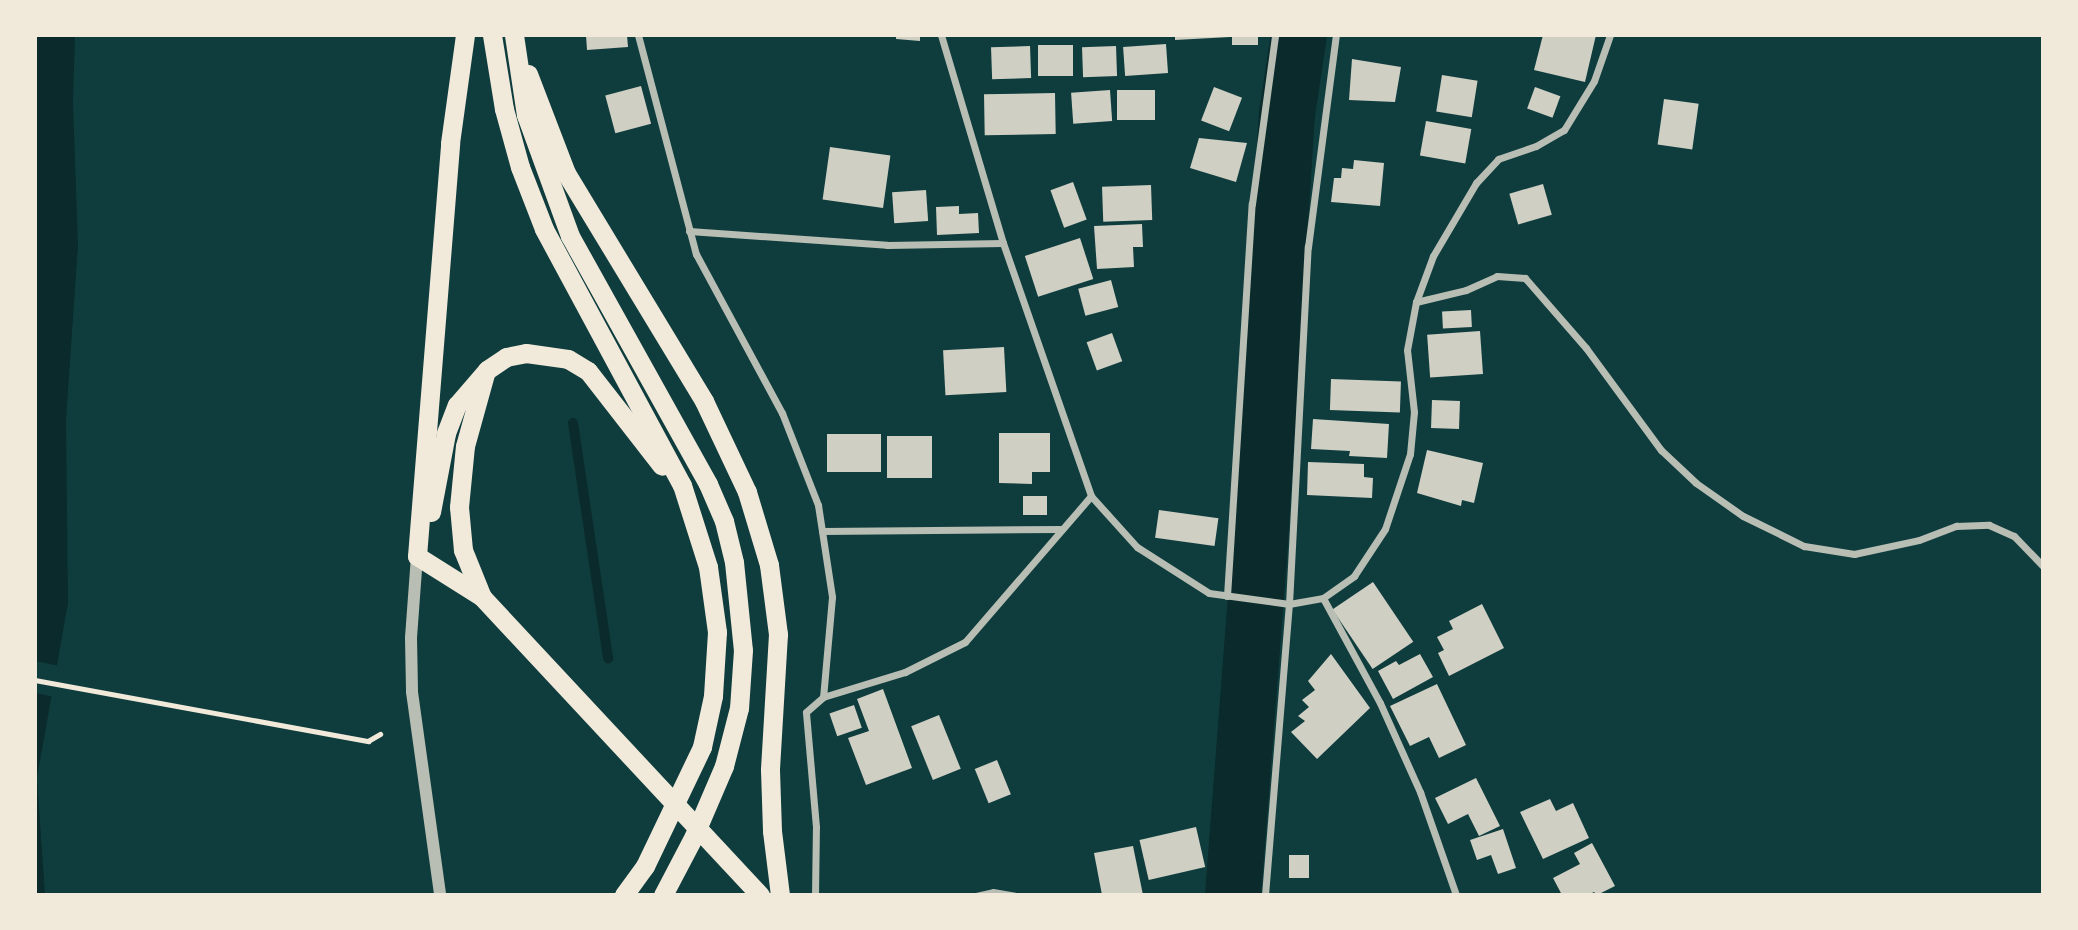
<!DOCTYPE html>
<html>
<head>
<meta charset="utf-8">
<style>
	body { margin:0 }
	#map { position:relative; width:2078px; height:930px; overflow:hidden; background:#0f3d3e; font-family:Figtree,sans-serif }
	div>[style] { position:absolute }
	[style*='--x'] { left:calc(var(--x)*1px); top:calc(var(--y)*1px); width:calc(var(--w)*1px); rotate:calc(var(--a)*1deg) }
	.water>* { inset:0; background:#0a2a2b }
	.pier>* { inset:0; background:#0f3d3e }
	.stream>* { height:10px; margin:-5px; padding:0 5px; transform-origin:5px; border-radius:5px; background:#0a2a2b }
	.river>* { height:56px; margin:-28px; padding:0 28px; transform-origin:28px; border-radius:28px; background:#0a2a2b }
	.building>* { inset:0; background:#cfcfc3; transform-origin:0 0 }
	.path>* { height:4.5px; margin:-2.25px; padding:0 2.25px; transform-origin:2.25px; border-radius:2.25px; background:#f1e9da }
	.service>* { height:5px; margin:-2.5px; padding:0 2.5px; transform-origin:2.5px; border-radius:2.5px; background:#b8beb3 }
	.minor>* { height:7px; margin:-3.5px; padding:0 3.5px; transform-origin:3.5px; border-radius:3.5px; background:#b8beb3 }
	.tertiary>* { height:12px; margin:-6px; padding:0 6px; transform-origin:6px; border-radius:6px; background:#b8beb3 }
	.trunk>* { height:19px; margin:-9.5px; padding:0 9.5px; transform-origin:9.5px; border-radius:9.5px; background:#f1e9da }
	span { translate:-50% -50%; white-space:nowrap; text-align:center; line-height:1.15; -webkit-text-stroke:5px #f1e9da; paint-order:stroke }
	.frame { position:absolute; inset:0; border:37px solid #f1e9da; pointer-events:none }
</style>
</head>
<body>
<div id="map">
	<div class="water">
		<i style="clip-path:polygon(35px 35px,75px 35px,73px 103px,78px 245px,66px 420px,68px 603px,37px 778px,45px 895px,35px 895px)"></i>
	</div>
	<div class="pier">
		<i style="clip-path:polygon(35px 661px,60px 666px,55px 697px,35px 693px)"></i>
	</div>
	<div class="stream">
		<i style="--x:573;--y:423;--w:238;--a:81.5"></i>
	</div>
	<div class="river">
		<i style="--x:1233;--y:895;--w:338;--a:-85.6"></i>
		<i style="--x:1259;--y:558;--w:445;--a:-86.4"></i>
		<i style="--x:1287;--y:114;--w:80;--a:-81.4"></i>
	</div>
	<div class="building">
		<i style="clip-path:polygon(586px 35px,627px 35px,628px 47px,587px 50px)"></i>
		<i style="clip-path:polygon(896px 35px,920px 35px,920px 41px,896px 39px)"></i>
		<i style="clip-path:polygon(1175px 35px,1230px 35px,1230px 37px,1175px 40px)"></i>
		<i style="left:1232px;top:35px;width:26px;height:10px"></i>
		<i style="clip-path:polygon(1543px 35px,1596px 35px,1585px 82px,1534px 70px)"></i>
		<i style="left:1166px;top:44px;width:29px;height:43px;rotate:86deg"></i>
		<i style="left:1038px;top:45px;width:35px;height:31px"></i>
		<i style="left:1030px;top:46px;width:32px;height:39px;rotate:88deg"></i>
		<i style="left:1116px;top:46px;width:30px;height:34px;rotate:88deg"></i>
		<i style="clip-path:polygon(1352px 59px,1401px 67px,1395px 102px,1349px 100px)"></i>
		<i style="left:1442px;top:75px;width:36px;height:37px;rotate:9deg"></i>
		<i style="left:641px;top:86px;width:39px;height:37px;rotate:75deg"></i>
		<i style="left:1214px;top:87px;width:30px;height:36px;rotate:21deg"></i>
		<i style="left:1535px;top:87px;width:27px;height:23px;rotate:20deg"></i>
		<i style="left:1110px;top:90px;width:31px;height:39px;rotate:86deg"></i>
		<i style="left:1117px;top:90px;width:38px;height:30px"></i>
		<i style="left:1055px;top:93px;width:41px;height:71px;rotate:89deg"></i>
		<i style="left:1664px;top:99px;width:35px;height:46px;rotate:8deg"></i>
		<i style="left:1426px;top:121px;width:46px;height:35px;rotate:10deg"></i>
		<i style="clip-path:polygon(1199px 138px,1247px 143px,1236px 182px,1190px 168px)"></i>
		<i style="left:830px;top:147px;width:61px;height:53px;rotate:8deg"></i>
		<i style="clip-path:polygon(1354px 160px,1384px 163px,1380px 206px,1331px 202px,1334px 178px,1341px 178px,1342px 168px,1353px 169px)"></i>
		<i style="left:1073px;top:182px;width:40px;height:24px;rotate:70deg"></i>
		<i style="left:1543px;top:184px;width:32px;height:35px;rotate:74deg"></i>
		<i style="left:1151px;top:185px;width:35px;height:49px;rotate:88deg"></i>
		<i style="left:926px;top:190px;width:31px;height:34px;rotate:86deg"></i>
		<i style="clip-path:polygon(959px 206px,959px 214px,978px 213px,979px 233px,937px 235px,936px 207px)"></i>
		<i style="clip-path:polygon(1142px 224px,1143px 247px,1133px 247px,1134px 267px,1097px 269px,1094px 226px)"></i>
		<i style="left:1080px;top:238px;width:43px;height:58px;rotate:72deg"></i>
		<i style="left:1111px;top:280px;width:28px;height:34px;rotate:75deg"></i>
		<i style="left:1471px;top:310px;width:17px;height:29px;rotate:87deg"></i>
		<i style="left:1480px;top:331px;width:43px;height:53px;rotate:86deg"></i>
		<i style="left:1112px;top:333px;width:30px;height:27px;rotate:70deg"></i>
		<i style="left:1004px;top:347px;width:45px;height:61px;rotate:87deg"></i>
		<i style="left:1331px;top:379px;width:70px;height:31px;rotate:2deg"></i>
		<i style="left:1432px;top:400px;width:28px;height:28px;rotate:2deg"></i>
		<i style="clip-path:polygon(1313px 419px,1389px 424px,1387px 458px,1349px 456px,1350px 451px,1311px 449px)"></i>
		<i style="clip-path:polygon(999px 433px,1050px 433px,1050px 472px,1032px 472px,1032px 484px,999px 483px)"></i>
		<i style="left:881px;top:434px;width:38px;height:54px;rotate:90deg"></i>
		<i style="left:887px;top:436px;width:45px;height:42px"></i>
		<i style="clip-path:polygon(1427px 450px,1483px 463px,1474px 503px,1462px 500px,1461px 506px,1417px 493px)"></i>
		<i style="clip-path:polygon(1308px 462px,1364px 464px,1364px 477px,1373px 478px,1372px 498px,1307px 495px)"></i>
		<i style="left:1047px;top:496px;width:19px;height:24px;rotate:90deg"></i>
		<i style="left:1159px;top:510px;width:60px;height:28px;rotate:8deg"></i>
		<i style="left:1373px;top:582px;width:72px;height:49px;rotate:56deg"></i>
		<i style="clip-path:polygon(1482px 604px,1504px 648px,1449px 676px,1438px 653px,1444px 650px,1437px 637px,1453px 629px,1449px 621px)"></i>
		<i style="clip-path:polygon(1331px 654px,1370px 708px,1317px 759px,1291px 732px,1305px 721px,1298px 716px,1309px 707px,1302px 700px,1315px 690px,1308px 681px)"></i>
		<i style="clip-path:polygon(1420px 654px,1433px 677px,1393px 699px,1378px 671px,1396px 661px,1399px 665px)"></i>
		<i style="clip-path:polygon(1437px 684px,1466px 745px,1439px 758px,1429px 737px,1410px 746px,1390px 706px)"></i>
		<i style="clip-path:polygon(883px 689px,912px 768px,866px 785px,848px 738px,869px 731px,857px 699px)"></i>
		<i style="left:854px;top:705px;width:24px;height:26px;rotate:71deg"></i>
		<i style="left:939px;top:715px;width:58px;height:30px;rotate:68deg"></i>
		<i style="left:997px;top:760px;width:37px;height:24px;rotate:68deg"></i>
		<i style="clip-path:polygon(1476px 778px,1500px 826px,1479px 836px,1468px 814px,1448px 824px,1435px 798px)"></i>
		<i style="clip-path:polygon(1550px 799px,1556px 811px,1573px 803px,1589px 838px,1543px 859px,1520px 812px)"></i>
		<i style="left:1196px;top:827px;width:41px;height:58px;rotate:77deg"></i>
		<i style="clip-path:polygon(1503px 829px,1516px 868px,1498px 874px,1491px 855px,1477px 860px,1470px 840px)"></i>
		<i style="clip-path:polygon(1592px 843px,1615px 886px,1597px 895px,1594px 892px,1588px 895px,1562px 895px,1553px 878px,1580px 864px,1574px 853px)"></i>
		<i style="clip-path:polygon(1133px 846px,1143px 895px,1102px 895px,1094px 853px)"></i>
		<i style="left:1289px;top:855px;width:20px;height:23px"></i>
	</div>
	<div class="path">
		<i style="--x:35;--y:680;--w:339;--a:10.4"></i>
		<i style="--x:368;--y:741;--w:14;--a:-30"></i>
	</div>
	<div class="service">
		<i style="--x:976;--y:895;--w:17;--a:-13"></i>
		<i style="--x:993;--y:891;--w:22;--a:10"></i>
	</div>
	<div class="minor">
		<i style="--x:638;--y:35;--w:227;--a:75.2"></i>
		<i style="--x:696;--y:254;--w:181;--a:61.6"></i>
		<i style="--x:782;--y:413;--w:99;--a:68.6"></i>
		<i style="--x:818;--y:505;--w:93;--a:81.3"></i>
		<i style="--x:832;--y:597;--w:100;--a:95.1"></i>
		<i style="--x:941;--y:35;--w:217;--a:73.4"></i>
		<i style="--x:1003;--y:243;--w:268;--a:70.8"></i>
		<i style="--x:1091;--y:496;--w:69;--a:48"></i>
		<i style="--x:1137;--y:547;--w:85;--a:32.6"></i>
		<i style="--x:1209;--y:593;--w:81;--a:7.8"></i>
		<i style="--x:1289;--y:604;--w:35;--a:-10"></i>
		<i style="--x:1323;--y:598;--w:38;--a:-35"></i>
		<i style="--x:1354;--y:576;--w:56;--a:-56.6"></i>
		<i style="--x:1385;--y:529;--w:79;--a:-71.6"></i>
		<i style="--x:1410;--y:454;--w:42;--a:-84.6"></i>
		<i style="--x:1414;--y:412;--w:62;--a:-96.4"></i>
		<i style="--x:1407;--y:350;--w:49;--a:-79.4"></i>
		<i style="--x:1416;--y:302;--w:49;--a:-69.7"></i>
		<i style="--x:1433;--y:256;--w:85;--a:-59.5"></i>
		<i style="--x:1476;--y:183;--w:33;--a:-47"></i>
		<i style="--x:1498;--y:159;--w:40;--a:-18.9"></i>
		<i style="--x:1536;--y:146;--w:32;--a:-30"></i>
		<i style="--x:1564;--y:130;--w:57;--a:-58.5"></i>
		<i style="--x:1594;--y:81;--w:49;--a:-70.8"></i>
		<i style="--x:689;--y:231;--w:198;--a:4"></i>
		<i style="--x:887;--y:245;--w:116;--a:-1"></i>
		<i style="--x:1416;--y:302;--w:51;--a:-13.5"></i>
		<i style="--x:1466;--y:290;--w:34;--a:-24"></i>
		<i style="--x:1497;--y:276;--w:28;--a:4"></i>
		<i style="--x:1525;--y:278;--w:93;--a:48.9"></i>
		<i style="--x:1586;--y:348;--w:127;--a:53.7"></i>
		<i style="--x:1661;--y:450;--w:48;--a:43.3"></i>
		<i style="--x:1696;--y:483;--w:57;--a:35.1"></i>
		<i style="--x:1743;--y:516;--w:68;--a:26.2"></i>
		<i style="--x:1804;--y:546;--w:51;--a:9.1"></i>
		<i style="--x:1854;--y:554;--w:66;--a:-12.2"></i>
		<i style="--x:1919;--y:540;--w:40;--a:-21"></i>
		<i style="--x:1956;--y:526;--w:33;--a:-2"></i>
		<i style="--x:1989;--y:525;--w:27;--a:24"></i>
		<i style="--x:2014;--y:536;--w:42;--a:46"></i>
		<i style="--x:822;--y:531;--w:240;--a:-0.5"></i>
		<i style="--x:1227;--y:596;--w:393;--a:-86.4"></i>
		<i style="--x:1252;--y:204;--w:171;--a:-82.2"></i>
		<i style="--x:1323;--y:598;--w:119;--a:61.5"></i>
		<i style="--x:1380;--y:703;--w:98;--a:65.8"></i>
		<i style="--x:1420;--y:792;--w:109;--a:70.7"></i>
		<i style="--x:815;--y:895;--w:68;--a:-89.2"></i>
		<i style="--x:816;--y:827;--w:115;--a:-95"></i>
		<i style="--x:806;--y:712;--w:23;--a:-41"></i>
		<i style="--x:823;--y:697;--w:86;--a:-17"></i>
		<i style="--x:905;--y:672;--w:67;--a:-26.6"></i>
		<i style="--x:965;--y:642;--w:193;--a:-49.2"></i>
		<i style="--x:1265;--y:895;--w:292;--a:-85.3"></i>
		<i style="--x:1289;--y:604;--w:358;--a:-87"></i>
		<i style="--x:1308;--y:247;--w:214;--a:-82.5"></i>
	</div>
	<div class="tertiary">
		<i style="--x:417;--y:556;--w:82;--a:94.2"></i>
		<i style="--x:411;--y:638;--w:54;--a:88.9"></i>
		<i style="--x:412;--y:692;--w:205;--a:82.1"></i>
	</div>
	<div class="trunk">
		<i style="--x:492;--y:35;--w:75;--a:80.8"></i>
		<i style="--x:504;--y:109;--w:60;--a:74.6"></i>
		<i style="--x:520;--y:167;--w:66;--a:68.8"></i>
		<i style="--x:544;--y:229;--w:291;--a:61.7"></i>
		<i style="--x:682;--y:485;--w:86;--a:72.4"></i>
		<i style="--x:708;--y:567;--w:66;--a:82.1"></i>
		<i style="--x:717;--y:632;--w:64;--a:93.6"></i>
		<i style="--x:713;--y:696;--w:52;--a:102.2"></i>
		<i style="--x:702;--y:747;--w:132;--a:115.6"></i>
		<i style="--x:645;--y:866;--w:36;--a:126"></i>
		<i style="--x:514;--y:35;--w:81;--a:81.5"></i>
		<i style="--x:526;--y:115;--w:129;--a:70"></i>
		<i style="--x:570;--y:236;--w:284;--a:60.9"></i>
		<i style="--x:708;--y:484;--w:40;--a:66.6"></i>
		<i style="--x:724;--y:521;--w:42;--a:76.3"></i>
		<i style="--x:734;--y:562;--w:88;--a:84.2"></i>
		<i style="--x:743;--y:650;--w:58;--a:93.9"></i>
		<i style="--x:739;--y:708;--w:60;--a:104.5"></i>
		<i style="--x:724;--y:766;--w:76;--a:113.2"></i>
		<i style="--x:694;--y:836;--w:67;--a:117.7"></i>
		<i style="--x:528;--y:74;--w:106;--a:69"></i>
		<i style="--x:566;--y:173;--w:267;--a:58.8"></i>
		<i style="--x:704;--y:401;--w:101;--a:64.7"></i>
		<i style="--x:747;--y:492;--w:76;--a:73.2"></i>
		<i style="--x:769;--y:565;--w:70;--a:82.6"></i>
		<i style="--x:778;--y:634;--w:136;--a:93.4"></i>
		<i style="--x:770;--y:770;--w:61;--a:88.1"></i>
		<i style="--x:772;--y:831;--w:64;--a:82.9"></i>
		<i style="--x:431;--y:512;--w:80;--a:-79.2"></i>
		<i style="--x:446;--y:433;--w:30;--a:-69"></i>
		<i style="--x:457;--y:405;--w:46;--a:-49.4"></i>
		<i style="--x:487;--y:370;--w:23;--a:-34"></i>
		<i style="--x:506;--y:357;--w:20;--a:-11"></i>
		<i style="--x:526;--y:353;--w:42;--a:8.1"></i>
		<i style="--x:568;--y:359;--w:23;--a:31"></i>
		<i style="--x:588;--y:371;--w:120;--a:52.1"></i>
		<i style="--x:417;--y:556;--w:414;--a:-85.4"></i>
		<i style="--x:450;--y:143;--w:109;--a:-82.1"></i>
		<i style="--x:417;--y:556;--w:77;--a:32.2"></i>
		<i style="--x:482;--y:597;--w:408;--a:47"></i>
		<i style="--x:482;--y:597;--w:51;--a:-112"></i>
		<i style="--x:463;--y:550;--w:43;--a:-95.3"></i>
		<i style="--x:459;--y:507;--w:61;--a:-84.4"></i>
		<i style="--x:465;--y:446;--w:75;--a:-74.5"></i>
	</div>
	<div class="frame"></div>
</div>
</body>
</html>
